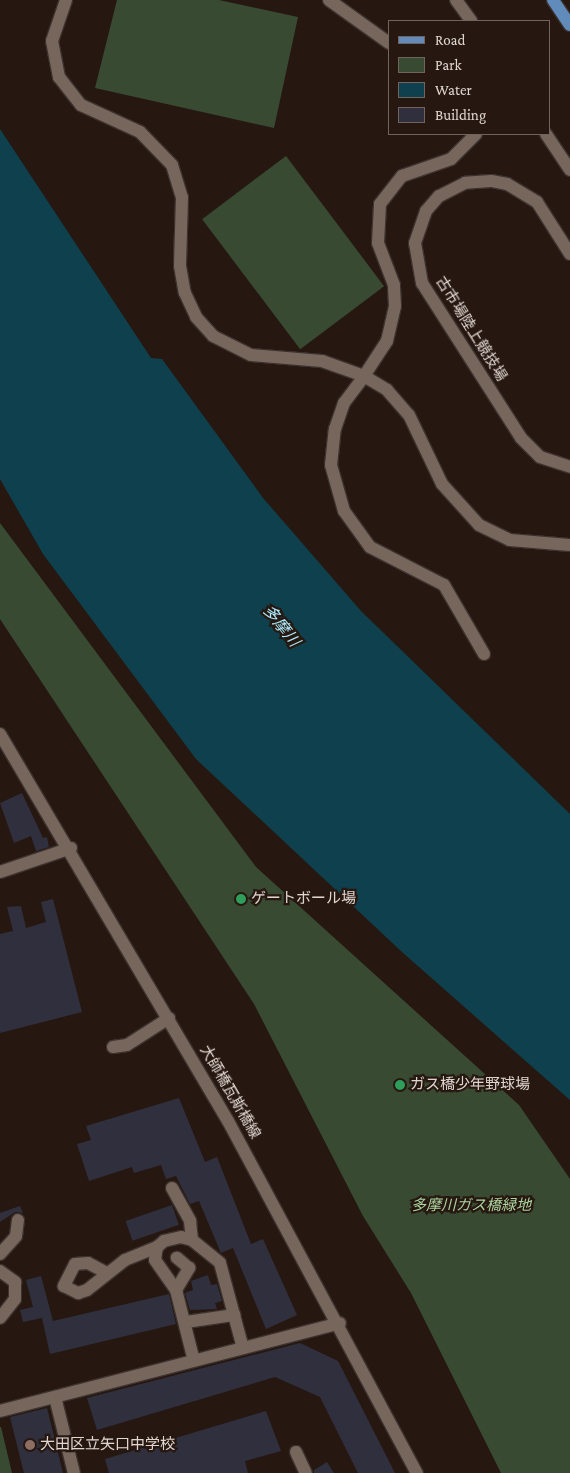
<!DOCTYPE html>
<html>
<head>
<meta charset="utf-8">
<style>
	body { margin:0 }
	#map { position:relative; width:570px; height:1473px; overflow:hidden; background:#261811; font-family:"Crimson Pro","Noto Sans JP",serif }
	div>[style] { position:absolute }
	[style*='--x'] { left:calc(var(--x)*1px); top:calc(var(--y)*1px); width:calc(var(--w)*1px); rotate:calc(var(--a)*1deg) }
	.green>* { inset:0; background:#394a32; transform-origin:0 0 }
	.water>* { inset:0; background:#0e414d }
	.building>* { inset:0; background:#302f3e; transform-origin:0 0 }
	.roads { filter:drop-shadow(1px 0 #3d322f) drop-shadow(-1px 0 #3d322f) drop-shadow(0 1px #3d322f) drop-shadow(0 -1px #3d322f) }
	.minor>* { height:12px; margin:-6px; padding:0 6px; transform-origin:6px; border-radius:6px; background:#77665c }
	.major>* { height:12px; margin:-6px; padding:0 6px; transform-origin:6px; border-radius:6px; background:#608bba }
	.dots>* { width:14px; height:14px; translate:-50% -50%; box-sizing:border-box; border:2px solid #261811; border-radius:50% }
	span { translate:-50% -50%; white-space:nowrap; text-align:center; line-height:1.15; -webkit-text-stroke:4.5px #261811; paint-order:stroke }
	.street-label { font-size:15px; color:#e0d6d0 }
	.poi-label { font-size:15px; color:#e0d6d0 }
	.left { translate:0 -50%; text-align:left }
	.park-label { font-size:15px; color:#acd49e; font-style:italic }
	.water-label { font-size:16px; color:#abebfd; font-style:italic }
	.legend { position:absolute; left:388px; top:20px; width:162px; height:115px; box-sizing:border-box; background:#261811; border:1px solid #70645d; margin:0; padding:6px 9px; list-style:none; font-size:15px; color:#e0d6d0 }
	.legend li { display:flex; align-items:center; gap:10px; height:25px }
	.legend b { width:25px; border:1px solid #70645d }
</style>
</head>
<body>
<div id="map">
	<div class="green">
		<i style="clip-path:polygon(117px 0,219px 0,298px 17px,274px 128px,95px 88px)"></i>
		<i style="left:286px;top:156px;width:163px;height:105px;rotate:53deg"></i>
		<i style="clip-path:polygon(0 523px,256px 867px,519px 1105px,570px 1179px,570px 1473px,501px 1473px,411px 1293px,363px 1216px,254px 1004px,0 619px)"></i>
		<i style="clip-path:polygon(0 1427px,1px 1427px,12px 1473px,0 1473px)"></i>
	</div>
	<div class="water">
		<i style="clip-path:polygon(0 129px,151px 358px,162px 359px,263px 498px,361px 611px,570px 814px,570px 1100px,402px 952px,196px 759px,43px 554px,0 479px)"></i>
	</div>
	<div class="building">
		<i style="clip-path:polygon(22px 793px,43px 838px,47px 837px,49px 847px,36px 851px,31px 836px,14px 843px,0 803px)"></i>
		<i style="clip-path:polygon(53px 899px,82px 1012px,0 1033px,0 934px,13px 931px,7px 907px,21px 906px,26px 928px,46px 922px,41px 902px)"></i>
		<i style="clip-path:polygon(179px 1098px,205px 1162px,217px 1157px,251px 1244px,263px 1239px,297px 1315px,266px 1329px,233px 1248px,221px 1253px,199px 1201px,190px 1204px,176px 1176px,166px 1179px,161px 1165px,134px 1173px,132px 1167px,89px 1181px,77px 1144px,91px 1140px,86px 1126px)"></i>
		<i style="left:172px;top:1205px;width:21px;height:49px;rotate:71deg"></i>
		<i style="clip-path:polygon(20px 1206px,23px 1213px,15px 1212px,0 1222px,0 1213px)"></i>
		<i style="clip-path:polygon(208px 1275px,211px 1285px,217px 1284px,222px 1301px,215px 1303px,217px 1309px,190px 1310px,185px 1293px,193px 1290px,191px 1281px)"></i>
		<i style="clip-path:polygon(41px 1276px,53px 1321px,169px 1294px,176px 1324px,50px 1354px,42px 1318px,23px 1322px,20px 1310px,33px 1307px,26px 1280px)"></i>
		<i style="clip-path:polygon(300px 1343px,338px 1361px,395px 1473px,358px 1473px,320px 1397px,275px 1377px,97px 1430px,87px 1398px)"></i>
		<i style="clip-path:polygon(47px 1408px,63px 1473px,24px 1473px,10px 1417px)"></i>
		<i style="clip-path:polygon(266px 1411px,281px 1451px,245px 1461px,248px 1473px,109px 1473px,105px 1459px)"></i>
		<i style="clip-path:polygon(327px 1462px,334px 1473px,314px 1473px,314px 1470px)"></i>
	</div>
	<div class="roads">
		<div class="minor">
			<i style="--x:66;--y:0;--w:43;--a:108.9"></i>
			<i style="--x:52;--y:41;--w:37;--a:79"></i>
			<i style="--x:59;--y:77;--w:36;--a:52"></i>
			<i style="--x:81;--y:105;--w:65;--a:24.6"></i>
			<i style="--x:140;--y:132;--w:46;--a:45.9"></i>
			<i style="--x:172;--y:165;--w:34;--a:73"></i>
			<i style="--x:182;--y:197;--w:69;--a:91.7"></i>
			<i style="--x:180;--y:266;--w:27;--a:80"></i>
			<i style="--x:185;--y:293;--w:26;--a:65"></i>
			<i style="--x:196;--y:317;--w:25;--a:48"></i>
			<i style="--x:213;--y:336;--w:42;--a:26.6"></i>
			<i style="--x:251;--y:355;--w:71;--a:4.8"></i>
			<i style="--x:322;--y:361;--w:45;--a:19.7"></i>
			<i style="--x:364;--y:376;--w:42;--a:-56.7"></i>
			<i style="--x:387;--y:341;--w:36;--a:-77"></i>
			<i style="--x:395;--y:306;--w:21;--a:-93"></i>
			<i style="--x:394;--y:285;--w:45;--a:-110.9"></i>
			<i style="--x:378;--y:243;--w:39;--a:-87"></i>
			<i style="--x:380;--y:204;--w:36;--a:-52"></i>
			<i style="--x:402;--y:176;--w:52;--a:-19.1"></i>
			<i style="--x:451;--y:159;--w:35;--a:-45"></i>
			<i style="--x:329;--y:0;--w:74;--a:35.6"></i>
			<i style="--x:456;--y:0;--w:26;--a:54"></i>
			<i style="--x:546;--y:134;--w:43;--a:56.3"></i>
			<i style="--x:570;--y:254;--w:62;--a:-122.4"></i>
			<i style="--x:537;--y:202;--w:35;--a:-149"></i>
			<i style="--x:507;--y:184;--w:16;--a:-169"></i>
			<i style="--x:491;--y:181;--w:26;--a:176"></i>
			<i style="--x:465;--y:183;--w:29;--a:153"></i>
			<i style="--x:439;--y:196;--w:20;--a:131"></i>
			<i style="--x:426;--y:211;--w:34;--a:109"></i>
			<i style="--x:415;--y:243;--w:41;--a:80.1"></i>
			<i style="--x:422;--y:283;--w:184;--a:57.4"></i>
			<i style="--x:521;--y:438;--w:27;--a:45"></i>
			<i style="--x:540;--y:457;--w:32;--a:18"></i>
			<i style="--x:484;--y:654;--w:80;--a:-120.1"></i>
			<i style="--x:444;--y:585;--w:83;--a:-152.8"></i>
			<i style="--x:370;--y:547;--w:44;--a:-125.8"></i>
			<i style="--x:344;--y:511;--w:48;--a:-105.8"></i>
			<i style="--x:331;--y:465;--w:36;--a:-84"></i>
			<i style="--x:335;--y:429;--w:28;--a:-71"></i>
			<i style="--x:344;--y:403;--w:34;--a:-53"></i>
			<i style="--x:364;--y:376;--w:27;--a:31"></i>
			<i style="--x:387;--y:390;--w:33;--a:49"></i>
			<i style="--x:409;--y:415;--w:76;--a:64.4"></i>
			<i style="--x:442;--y:484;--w:55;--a:47.9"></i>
			<i style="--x:479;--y:525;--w:34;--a:26"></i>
			<i style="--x:510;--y:540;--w:60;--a:4.8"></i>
			<i style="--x:0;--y:734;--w:449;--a:59.5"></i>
			<i style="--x:228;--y:1121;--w:400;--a:61.8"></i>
			<i style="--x:0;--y:872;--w:75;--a:-18.7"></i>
			<i style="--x:113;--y:1047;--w:14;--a:-8"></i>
			<i style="--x:127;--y:1045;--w:50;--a:-32.7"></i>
			<i style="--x:172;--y:1188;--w:38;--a:61"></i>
			<i style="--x:190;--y:1221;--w:19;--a:84"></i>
			<i style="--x:192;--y:1240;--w:36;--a:39"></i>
			<i style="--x:220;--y:1263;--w:88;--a:74.9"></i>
			<i style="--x:192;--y:1240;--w:11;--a:-165"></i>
			<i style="--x:181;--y:1237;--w:17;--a:167"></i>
			<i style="--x:164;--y:1241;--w:9;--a:139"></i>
			<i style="--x:157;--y:1247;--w:13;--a:99"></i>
			<i style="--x:155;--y:1260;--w:37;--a:55"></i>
			<i style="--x:176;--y:1290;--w:73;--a:75.8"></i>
			<i style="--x:0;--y:1254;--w:24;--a:-48"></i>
			<i style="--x:16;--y:1236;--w:16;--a:-83"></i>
			<i style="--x:0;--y:1271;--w:19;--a:36"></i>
			<i style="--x:15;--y:1282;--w:17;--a:90"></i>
			<i style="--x:15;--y:1299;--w:24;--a:128"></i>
			<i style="--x:105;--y:1272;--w:19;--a:-152"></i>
			<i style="--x:88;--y:1263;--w:13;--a:176"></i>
			<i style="--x:75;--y:1264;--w:25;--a:117"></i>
			<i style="--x:64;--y:1286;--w:16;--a:27"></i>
			<i style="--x:78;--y:1293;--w:9;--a:-18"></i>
			<i style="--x:87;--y:1290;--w:48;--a:-38.3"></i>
			<i style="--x:125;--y:1260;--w:35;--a:-22"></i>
			<i style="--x:176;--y:1290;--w:26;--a:-59"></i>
			<i style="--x:189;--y:1268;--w:16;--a:-140"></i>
			<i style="--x:186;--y:1322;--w:49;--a:-8.3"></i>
			<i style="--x:55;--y:1397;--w:78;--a:76"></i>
			<i style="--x:0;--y:1411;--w:351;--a:-14.5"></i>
			<i style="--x:296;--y:1452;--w:23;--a:65"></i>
		</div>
		<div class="major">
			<i style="--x:553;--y:0;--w:30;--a:56"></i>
		</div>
	</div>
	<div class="dots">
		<i style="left:241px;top:899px;background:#2e9e5b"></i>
		<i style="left:400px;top:1085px;background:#2e9e5b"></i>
		<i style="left:30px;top:1445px;background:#8d6e63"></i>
	</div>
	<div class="street-label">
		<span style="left:471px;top:329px;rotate:58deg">古市場陸上競技場</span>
		<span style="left:230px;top:1092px;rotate:60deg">大師橋瓦斯橋線</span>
	</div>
	<div class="poi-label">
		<span class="left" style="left:251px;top:899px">ゲートボール場</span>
		<span class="left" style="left:410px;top:1085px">ガス橋少年野球場</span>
		<span class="left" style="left:40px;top:1445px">大田区立矢口中学校</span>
	</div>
	<div class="park-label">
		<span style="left:471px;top:1206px">多摩川ガス橋緑地</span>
	</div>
	<div class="water-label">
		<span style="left:281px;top:626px;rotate:51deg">多摩川</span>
	</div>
	<ul class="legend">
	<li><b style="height:6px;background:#608bba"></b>Road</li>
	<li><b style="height:14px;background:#394a32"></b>Park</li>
	<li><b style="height:14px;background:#0e414d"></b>Water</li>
	<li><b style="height:14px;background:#302f3e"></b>Building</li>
	</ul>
</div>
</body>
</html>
